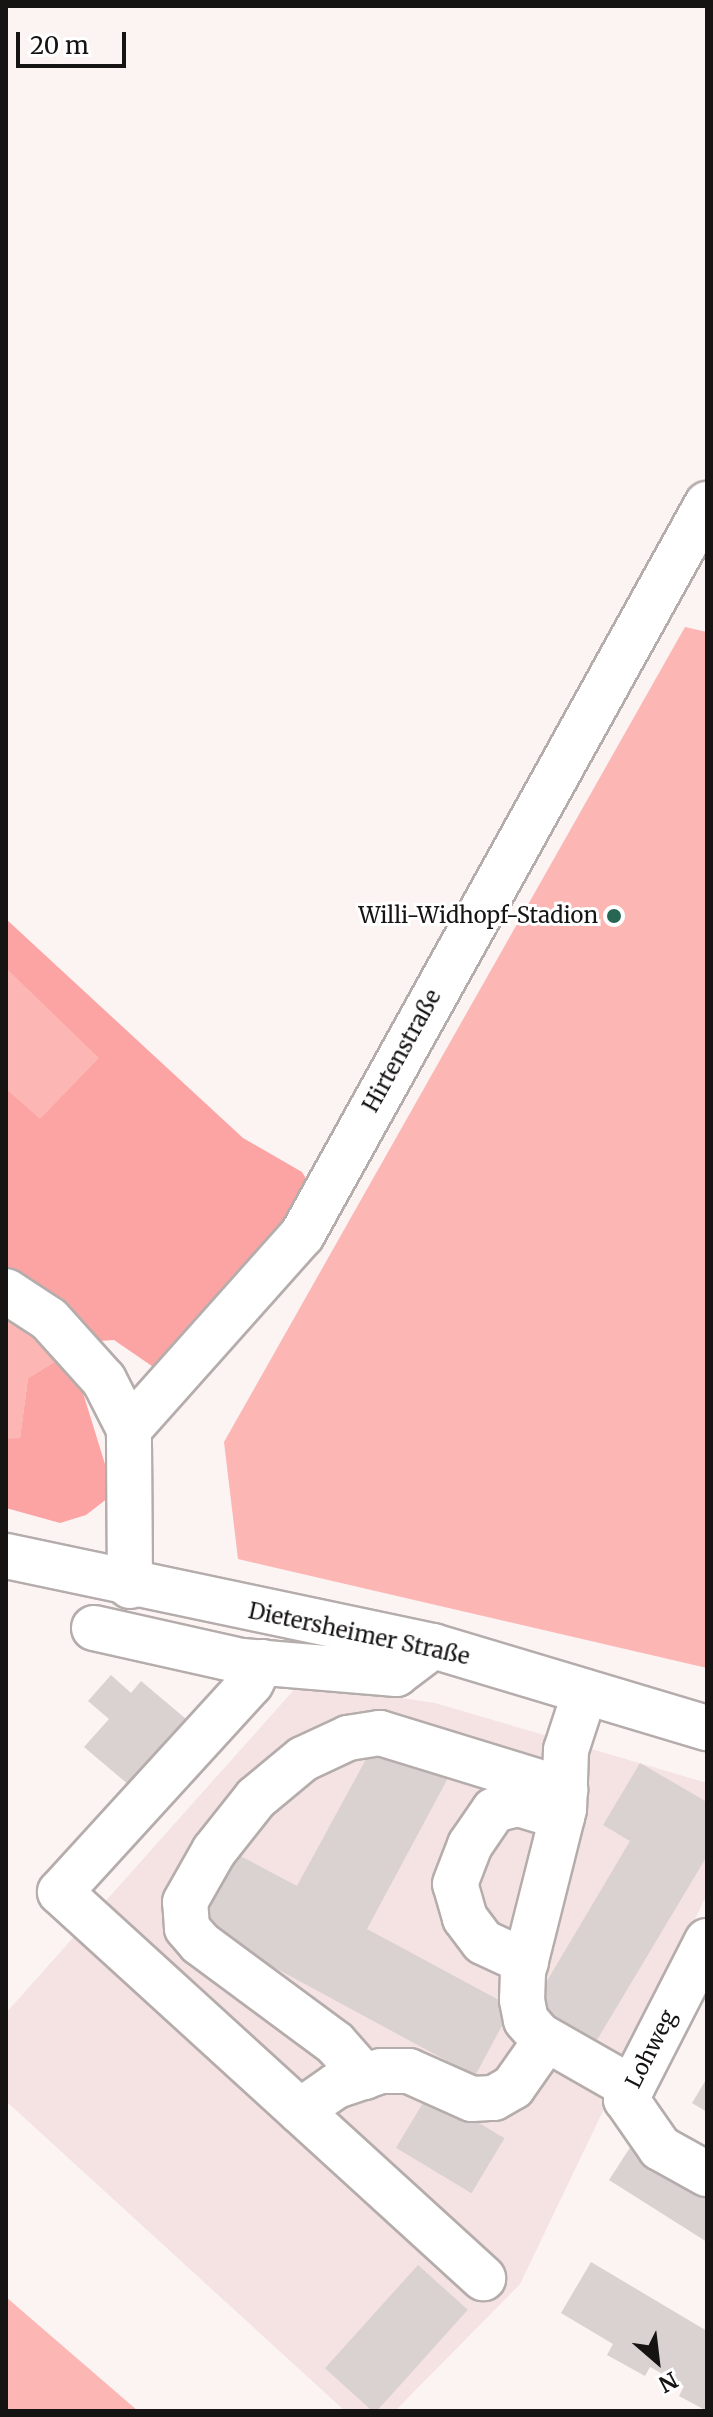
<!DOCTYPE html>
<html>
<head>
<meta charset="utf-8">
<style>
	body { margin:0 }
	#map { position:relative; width:713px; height:2417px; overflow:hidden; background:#fcf3f3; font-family:Merriweather,serif }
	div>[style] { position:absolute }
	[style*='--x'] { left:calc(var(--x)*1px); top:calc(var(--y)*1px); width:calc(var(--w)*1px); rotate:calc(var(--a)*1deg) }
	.built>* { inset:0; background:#f4e3e2 }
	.green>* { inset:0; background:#fcb6b4 }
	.forest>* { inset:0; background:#fca4a3 }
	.building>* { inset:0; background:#dad1d1; transform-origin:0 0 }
	.roads { filter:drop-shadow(2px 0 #b5adac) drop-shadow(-2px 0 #b5adac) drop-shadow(0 2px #b5adac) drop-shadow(0 -2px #b5adac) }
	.minor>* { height:44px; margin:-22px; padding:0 22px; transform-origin:22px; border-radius:22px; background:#fff }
	.dots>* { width:22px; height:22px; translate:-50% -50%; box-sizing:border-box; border:4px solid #fff; border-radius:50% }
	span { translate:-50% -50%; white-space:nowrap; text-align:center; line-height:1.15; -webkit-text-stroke:6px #fff; paint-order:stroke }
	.poi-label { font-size:22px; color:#161313 }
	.right { translate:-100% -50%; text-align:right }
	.street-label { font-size:22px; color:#161313 }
	.frame { position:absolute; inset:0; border:8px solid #161313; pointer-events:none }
	.north { position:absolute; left:617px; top:2321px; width:80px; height:80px; -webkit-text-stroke:6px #fff; paint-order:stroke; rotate:152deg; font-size:22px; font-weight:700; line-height:32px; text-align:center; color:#161313 }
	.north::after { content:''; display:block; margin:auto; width:28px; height:36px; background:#161313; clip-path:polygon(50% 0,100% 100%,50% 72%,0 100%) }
	.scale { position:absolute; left:16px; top:32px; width:110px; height:36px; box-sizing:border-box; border:4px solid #161313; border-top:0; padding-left:10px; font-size:24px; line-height:28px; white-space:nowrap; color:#161313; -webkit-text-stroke:6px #fff; paint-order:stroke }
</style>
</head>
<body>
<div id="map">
	<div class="built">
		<i style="clip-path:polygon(300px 1683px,435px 1703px,707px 1783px,707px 1894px,520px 2284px,395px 2411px,345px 2411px,6px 2101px,6px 2013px)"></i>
	</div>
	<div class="green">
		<i style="clip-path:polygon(685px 627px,707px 632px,707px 1668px,238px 1559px,224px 1442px)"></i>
		<i style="clip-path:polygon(6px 939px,134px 1059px,6px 1171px)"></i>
		<i style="clip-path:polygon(6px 1315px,32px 1332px,56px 1361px,28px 1378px,20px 1439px,6px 1439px)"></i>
		<i style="clip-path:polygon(6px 2297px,138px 2411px,6px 2411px)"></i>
	</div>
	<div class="forest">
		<i style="clip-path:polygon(6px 919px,243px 1138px,302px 1172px,313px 1190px,162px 1373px,114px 1340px,84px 1342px,6px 1275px,6px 1089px,40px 1119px,99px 1058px,6px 968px)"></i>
		<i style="clip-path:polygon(56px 1361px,83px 1393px,109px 1477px,108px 1498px,86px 1515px,60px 1523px,6px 1508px,6px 1439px,20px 1438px,28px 1378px)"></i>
	</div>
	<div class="building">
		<i style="clip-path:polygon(111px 1675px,131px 1693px,141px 1681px,186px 1719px,129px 1785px,84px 1747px,109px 1719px,88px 1701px)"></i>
		<i style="clip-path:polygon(377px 1739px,448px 1778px,367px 1929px,512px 2007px,475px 2076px,194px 1924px,233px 1852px,297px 1886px)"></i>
		<i style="clip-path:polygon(640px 1763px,707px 1802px,707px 1856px,591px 2050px,528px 2013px,630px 1841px,603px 1825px)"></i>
		<i style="clip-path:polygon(707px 2078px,707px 2112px,692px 2103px)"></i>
		<i style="left:429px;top:2093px;width:88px;height:64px;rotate:31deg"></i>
		<i style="clip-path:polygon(631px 2146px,707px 2194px,707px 2242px,609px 2180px)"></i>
		<i style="clip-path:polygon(591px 2262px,707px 2331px,707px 2411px,679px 2396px,684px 2386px,670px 2378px,650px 2367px,645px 2376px,607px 2355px,613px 2344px,561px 2313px)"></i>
		<i style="left:418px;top:2265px;width:67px;height:139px;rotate:42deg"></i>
	</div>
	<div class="roads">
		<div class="minor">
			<i style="--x:6;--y:1291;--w:51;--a:33.1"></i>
			<i style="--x:49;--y:1319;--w:82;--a:48"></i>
			<i style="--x:104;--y:1380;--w:55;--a:63"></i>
			<i style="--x:6;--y:1556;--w:436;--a:11.9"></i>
			<i style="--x:433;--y:1646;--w:286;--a:16.7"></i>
			<i style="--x:130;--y:1586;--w:157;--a:-90.4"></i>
			<i style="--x:129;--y:1429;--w:260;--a:-48.3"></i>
			<i style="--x:302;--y:1235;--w:836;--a:-61.01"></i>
			<i style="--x:94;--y:1628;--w:152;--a:12.6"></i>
			<i style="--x:242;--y:1661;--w:155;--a:4.8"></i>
			<i style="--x:396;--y:1674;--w:46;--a:-37.1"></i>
			<i style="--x:262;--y:1662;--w:24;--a:118"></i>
			<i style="--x:251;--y:1683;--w:283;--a:132.4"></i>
			<i style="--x:60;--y:1892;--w:573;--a:42.38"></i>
			<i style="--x:585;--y:1692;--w:61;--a:108.1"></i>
			<i style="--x:566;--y:1750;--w:59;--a:91.9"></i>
			<i style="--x:564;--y:1809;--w:168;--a:104.1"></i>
			<i style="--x:523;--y:1972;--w:28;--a:92"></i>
			<i style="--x:522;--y:2000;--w:20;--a:79"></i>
			<i style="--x:526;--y:2020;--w:20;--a:49"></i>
			<i style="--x:539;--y:2035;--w:107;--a:29.7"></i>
			<i style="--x:707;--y:1941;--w:178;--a:117.1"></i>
			<i style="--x:626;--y:2099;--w:60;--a:55.2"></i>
			<i style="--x:660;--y:2148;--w:54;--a:29"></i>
			<i style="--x:526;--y:1962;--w:47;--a:-155.1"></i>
			<i style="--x:483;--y:1942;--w:30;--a:-127"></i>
			<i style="--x:465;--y:1918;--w:35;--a:-106"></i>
			<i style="--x:455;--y:1884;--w:42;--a:-69"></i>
			<i style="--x:470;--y:1845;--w:42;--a:-55.6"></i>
			<i style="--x:494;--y:1810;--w:25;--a:-14"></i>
			<i style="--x:518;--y:1804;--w:46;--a:16.5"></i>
			<i style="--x:365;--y:2077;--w:45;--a:-131.4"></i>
			<i style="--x:335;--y:2043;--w:168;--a:-143.5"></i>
			<i style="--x:200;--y:1943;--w:20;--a:-131"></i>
			<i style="--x:187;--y:1928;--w:26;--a:-94"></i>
			<i style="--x:185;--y:1902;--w:59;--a:-60.4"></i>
			<i style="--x:214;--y:1851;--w:68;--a:-51.6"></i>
			<i style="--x:256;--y:1798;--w:61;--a:-39.7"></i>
			<i style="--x:303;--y:1759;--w:50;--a:-25"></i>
			<i style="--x:348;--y:1738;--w:32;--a:-9"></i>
			<i style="--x:380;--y:1733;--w:194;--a:17.1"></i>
			<i style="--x:300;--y:2111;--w:44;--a:-34.8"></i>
			<i style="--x:336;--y:2086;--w:47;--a:-18.4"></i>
			<i style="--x:381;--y:2071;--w:28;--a:0"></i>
			<i style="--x:409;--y:2071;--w:69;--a:24"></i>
			<i style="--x:472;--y:2099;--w:22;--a:-3"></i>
			<i style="--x:494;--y:2098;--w:22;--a:-30"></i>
			<i style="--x:513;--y:2087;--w:57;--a:-54.9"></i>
		</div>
	</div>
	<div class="dots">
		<i style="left:614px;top:916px;background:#266653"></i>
	</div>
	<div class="poi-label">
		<span class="right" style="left:598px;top:916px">Willi-Widhopf-Stadion</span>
	</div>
	<div class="street-label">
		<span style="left:402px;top:1051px;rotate:-61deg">Hirtenstraße</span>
		<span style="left:359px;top:1634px;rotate:12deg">Dietersheimer Straße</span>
		<span style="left:651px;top:2049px;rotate:-63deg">Lohweg</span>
	</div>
	<div class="frame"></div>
	<div class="north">N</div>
	<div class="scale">20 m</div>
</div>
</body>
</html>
